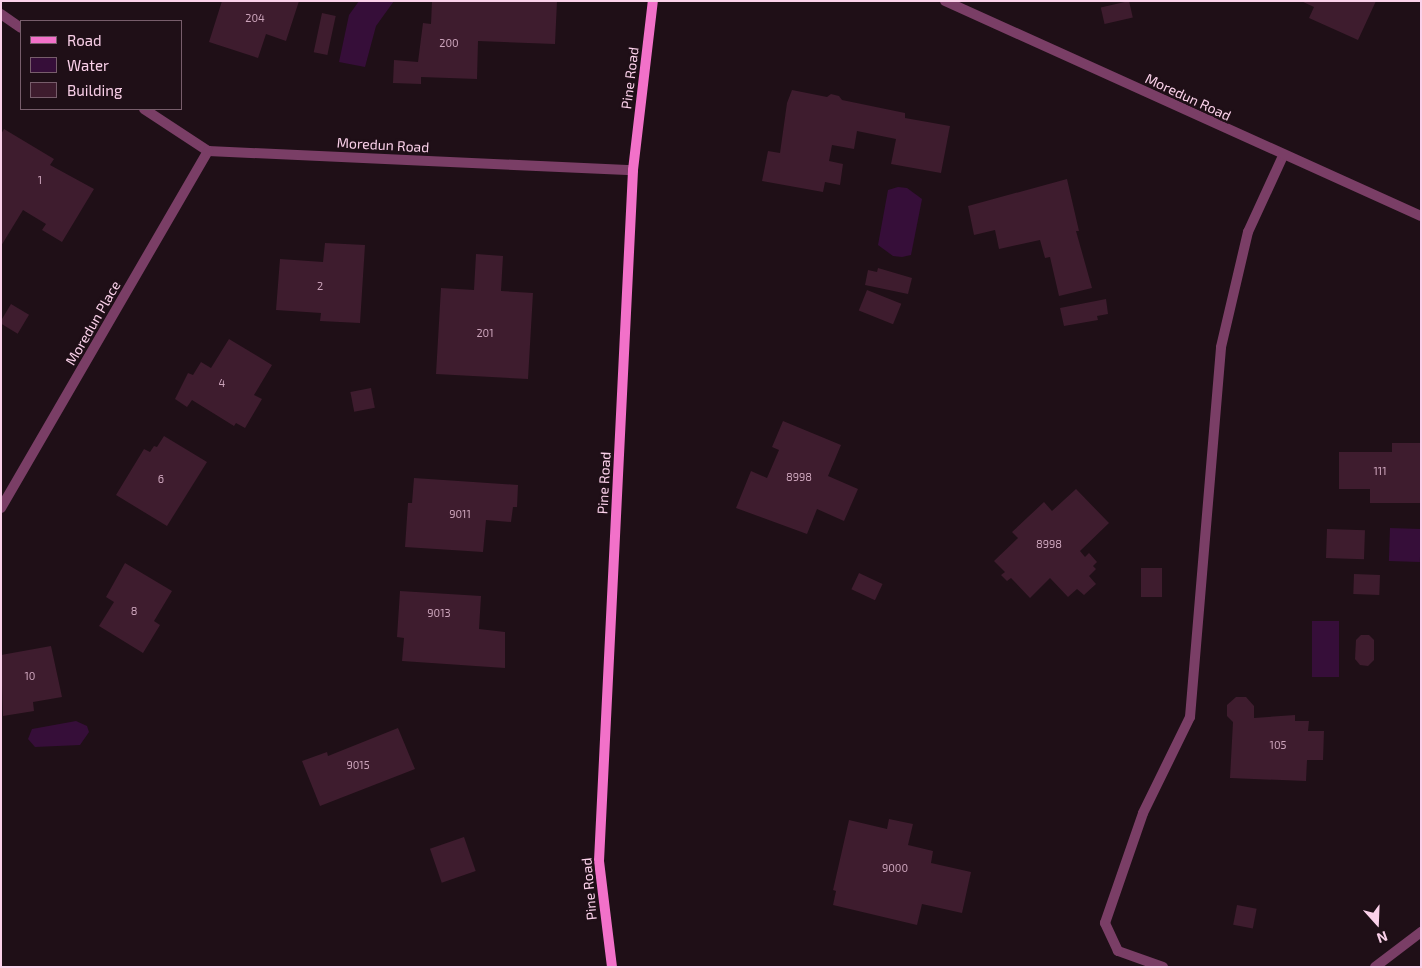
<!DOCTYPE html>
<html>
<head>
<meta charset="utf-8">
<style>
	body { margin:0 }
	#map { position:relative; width:1422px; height:968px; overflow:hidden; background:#1f0f17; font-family:"Exo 2",sans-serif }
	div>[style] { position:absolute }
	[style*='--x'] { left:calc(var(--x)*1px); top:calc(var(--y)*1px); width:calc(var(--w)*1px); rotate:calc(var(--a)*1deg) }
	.water>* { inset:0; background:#360e39; transform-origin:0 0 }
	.building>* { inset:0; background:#3e1c2e; transform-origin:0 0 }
	.lane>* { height:10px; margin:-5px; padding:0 5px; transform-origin:5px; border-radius:5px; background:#7a3e66 }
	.street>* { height:10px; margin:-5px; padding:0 5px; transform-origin:5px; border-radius:5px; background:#7a3e66 }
	.secondary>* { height:10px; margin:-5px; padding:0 5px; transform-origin:5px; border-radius:5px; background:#f271c9 }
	span { translate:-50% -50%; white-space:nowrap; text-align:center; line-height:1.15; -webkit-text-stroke:5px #1f0f17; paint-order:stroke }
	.number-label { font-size:11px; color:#cca4bb }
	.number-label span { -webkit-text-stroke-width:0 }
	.street-label { font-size:14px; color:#fbd1ea }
	.frame { position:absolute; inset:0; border:2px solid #fbd1ea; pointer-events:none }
	.legend { position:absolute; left:20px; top:20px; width:162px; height:90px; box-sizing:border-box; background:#1f0f17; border:1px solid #775d6b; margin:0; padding:6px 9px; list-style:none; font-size:15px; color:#fbd1ea }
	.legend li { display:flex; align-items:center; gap:10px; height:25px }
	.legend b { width:25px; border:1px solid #775d6b }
	.north { position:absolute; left:1352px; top:898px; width:50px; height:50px; -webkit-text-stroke:4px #1f0f17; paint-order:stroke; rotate:160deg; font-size:14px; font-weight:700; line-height:20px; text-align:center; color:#fbd1ea }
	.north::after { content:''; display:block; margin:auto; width:18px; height:22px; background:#fbd1ea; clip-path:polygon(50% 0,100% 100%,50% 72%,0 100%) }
</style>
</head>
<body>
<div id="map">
	<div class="water">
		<i style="clip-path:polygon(359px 1px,394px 1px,376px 26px,365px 67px,339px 62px,349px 15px)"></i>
		<i style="clip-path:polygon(898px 187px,907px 188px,922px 199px,911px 255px,902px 257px,893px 256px,878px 245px,888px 190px)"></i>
		<i style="left:1390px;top:528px;width:31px;height:33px;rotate:2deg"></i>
		<i style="left:1312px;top:621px;width:27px;height:56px"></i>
		<i style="clip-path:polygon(76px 721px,87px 726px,89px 732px,80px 745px,35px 747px,28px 739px,32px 729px)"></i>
	</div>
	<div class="building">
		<i style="clip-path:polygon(222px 1px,299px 1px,286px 41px,266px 34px,258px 58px,209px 42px)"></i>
		<i style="clip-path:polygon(432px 1px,557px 1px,555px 44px,478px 41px,477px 79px,421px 77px,421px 84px,393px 83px,394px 60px,418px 62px,423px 23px,431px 24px)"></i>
		<i style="left:1129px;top:1px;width:17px;height:29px;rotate:77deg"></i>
		<i style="clip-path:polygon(1301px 1px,1376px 1px,1358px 40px,1309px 18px,1314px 7px)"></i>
		<i style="left:322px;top:13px;width:14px;height:40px;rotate:12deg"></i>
		<i style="clip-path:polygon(792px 90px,827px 97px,831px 94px,839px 96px,842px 100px,905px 113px,905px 118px,950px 126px,941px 173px,891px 164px,896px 139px,857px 131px,854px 149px,832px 145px,829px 161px,843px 164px,840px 185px,825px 182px,823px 192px,762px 181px,768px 151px,780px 153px,787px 103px)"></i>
		<i style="clip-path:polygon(4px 129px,54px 159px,50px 165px,94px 189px,62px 242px,42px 230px,46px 224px,23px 210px,1px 246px,1px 134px)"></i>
		<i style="clip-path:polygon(1067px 179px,1079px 231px,1076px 231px,1092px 288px,1059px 296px,1050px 257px,1045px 258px,1040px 240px,999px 249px,995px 230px,974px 235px,968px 206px)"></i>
		<i style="clip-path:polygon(325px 243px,365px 245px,360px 323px,320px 321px,321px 313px,276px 310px,280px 259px,323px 262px)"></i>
		<i style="clip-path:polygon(476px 254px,503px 256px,501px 291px,533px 293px,528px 379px,436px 374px,441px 288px,474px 290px)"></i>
		<i style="clip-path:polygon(878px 268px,912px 278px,908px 294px,865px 285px,868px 270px,877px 272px)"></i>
		<i style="left:867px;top:290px;width:37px;height:22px;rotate:22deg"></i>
		<i style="clip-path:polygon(1106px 299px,1108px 314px,1097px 316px,1098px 320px,1064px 326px,1060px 308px)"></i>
		<i style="left:11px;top:304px;width:21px;height:22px;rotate:31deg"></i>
		<i style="clip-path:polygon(229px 339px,272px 365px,254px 395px,262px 399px,245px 428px,236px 423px,234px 426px,192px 400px,187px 407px,175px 399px,188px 373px,193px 375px,201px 362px,211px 368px)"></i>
		<i style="left:371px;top:388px;width:20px;height:21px;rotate:79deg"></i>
		<i style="clip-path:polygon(783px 421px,841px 445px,828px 476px,858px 489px,844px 521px,817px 509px,807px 534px,736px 508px,751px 471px,767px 478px,779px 450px,772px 447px)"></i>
		<i style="clip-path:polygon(164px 436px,207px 462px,167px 526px,116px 495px,144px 449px,150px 452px,154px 446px,157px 447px)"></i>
		<i style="clip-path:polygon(1392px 443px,1421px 443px,1421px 503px,1370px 503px,1370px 489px,1339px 489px,1339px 452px,1392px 452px)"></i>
		<i style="clip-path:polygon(414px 478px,518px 485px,517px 507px,513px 507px,511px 522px,486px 520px,483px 552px,405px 547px,408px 503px,412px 503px)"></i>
		<i style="clip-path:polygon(1076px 489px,1109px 523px,1080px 551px,1085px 557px,1089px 553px,1097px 562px,1093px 566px,1096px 569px,1089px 576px,1096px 584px,1084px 595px,1077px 589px,1068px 597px,1050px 578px,1030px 598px,1011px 578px,1007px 581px,1001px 575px,1005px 572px,994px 561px,1018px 538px,1012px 532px,1044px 502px,1052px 511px)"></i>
		<i style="left:1327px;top:529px;width:38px;height:29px;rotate:2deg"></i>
		<i style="clip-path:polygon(125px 563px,172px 591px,154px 621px,160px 625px,143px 653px,99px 626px,114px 602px,106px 597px)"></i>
		<i style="left:1141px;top:568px;width:21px;height:29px"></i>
		<i style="left:859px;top:573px;width:26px;height:18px;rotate:25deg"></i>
		<i style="left:1354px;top:574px;width:26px;height:20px;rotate:2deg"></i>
		<i style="clip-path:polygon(400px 591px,481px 596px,479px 629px,505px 632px,505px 668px,402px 661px,404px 638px,397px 637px)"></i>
		<i style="clip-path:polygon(1361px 635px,1369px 635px,1374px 640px,1374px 660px,1368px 666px,1360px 665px,1355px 659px,1356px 640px)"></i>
		<i style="clip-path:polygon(51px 646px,62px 697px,33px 702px,34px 711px,3px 716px,1px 655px)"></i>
		<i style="clip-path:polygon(1236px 697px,1246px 697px,1254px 706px,1254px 718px,1295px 715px,1295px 721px,1309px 721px,1308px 731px,1324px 731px,1323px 760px,1307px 760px,1306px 781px,1230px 778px,1233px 722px,1227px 716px,1227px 705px)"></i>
		<i style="clip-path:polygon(398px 728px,415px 769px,320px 806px,302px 761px,327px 752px,328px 756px)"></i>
		<i style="clip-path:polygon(889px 819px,913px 824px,908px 845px,933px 851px,931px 863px,971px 872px,962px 913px,922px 904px,917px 925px,833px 905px,836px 891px,833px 890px,849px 820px,887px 829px)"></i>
		<i style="left:464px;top:837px;width:36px;height:36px;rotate:71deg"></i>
		<i style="left:1237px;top:905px;width:20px;height:20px;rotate:11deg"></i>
	</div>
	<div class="lane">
		<i style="--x:1163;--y:967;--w:48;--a:-160.4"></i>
		<i style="--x:1118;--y:951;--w:31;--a:-115"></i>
		<i style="--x:1105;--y:923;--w:116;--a:-70.9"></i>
		<i style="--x:1143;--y:813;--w:107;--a:-63.9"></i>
		<i style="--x:1190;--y:717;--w:371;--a:-85.2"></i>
		<i style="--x:1221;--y:347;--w:118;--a:-76.8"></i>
		<i style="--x:1248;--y:232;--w:84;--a:-65.3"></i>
		<i style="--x:1375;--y:967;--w:58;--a:-37.3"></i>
	</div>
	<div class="street">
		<i style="--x:945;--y:1;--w:522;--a:24.31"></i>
		<i style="--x:1;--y:14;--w:24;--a:35"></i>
		<i style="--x:144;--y:109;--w:77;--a:33.3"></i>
		<i style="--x:208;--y:151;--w:425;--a:2.6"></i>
		<i style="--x:1;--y:508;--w:413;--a:-59.9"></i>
	</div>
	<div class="secondary">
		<i style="--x:612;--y:967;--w:107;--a:-97"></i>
		<i style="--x:599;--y:861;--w:692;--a:-87.18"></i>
		<i style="--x:633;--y:170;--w:170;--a:-83.3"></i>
	</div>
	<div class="number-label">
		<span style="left:255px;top:18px">204</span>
		<span style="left:449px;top:43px">200</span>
		<span style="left:40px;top:180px">1</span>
		<span style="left:320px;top:286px">2</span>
		<span style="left:485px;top:333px">201</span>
		<span style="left:222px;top:383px">4</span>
		<span style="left:1380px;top:471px">111</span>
		<span style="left:799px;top:477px">8998</span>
		<span style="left:161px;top:479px">6</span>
		<span style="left:460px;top:514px">9011</span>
		<span style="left:1049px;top:544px">8998</span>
		<span style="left:134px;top:611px">8</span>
		<span style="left:439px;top:613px">9013</span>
		<span style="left:30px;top:676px">10</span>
		<span style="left:1278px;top:745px">105</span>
		<span style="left:358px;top:765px">9015</span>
		<span style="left:895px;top:868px">9000</span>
	</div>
	<div class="street-label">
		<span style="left:630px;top:78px;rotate:-83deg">Pine Road</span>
		<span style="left:1188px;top:97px;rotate:25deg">Moredun Road</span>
		<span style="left:383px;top:145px;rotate:3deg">Moredun Road</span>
		<span style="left:93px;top:323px;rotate:-60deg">Moredun Place</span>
		<span style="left:604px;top:483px;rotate:-87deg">Pine Road</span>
		<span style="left:589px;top:889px;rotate:-95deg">Pine Road</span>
	</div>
	<div class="frame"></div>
	<ul class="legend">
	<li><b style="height:6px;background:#f271c9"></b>Road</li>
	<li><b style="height:14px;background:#360e39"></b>Water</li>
	<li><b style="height:14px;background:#3e1c2e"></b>Building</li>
	</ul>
	<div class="north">N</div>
</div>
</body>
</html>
